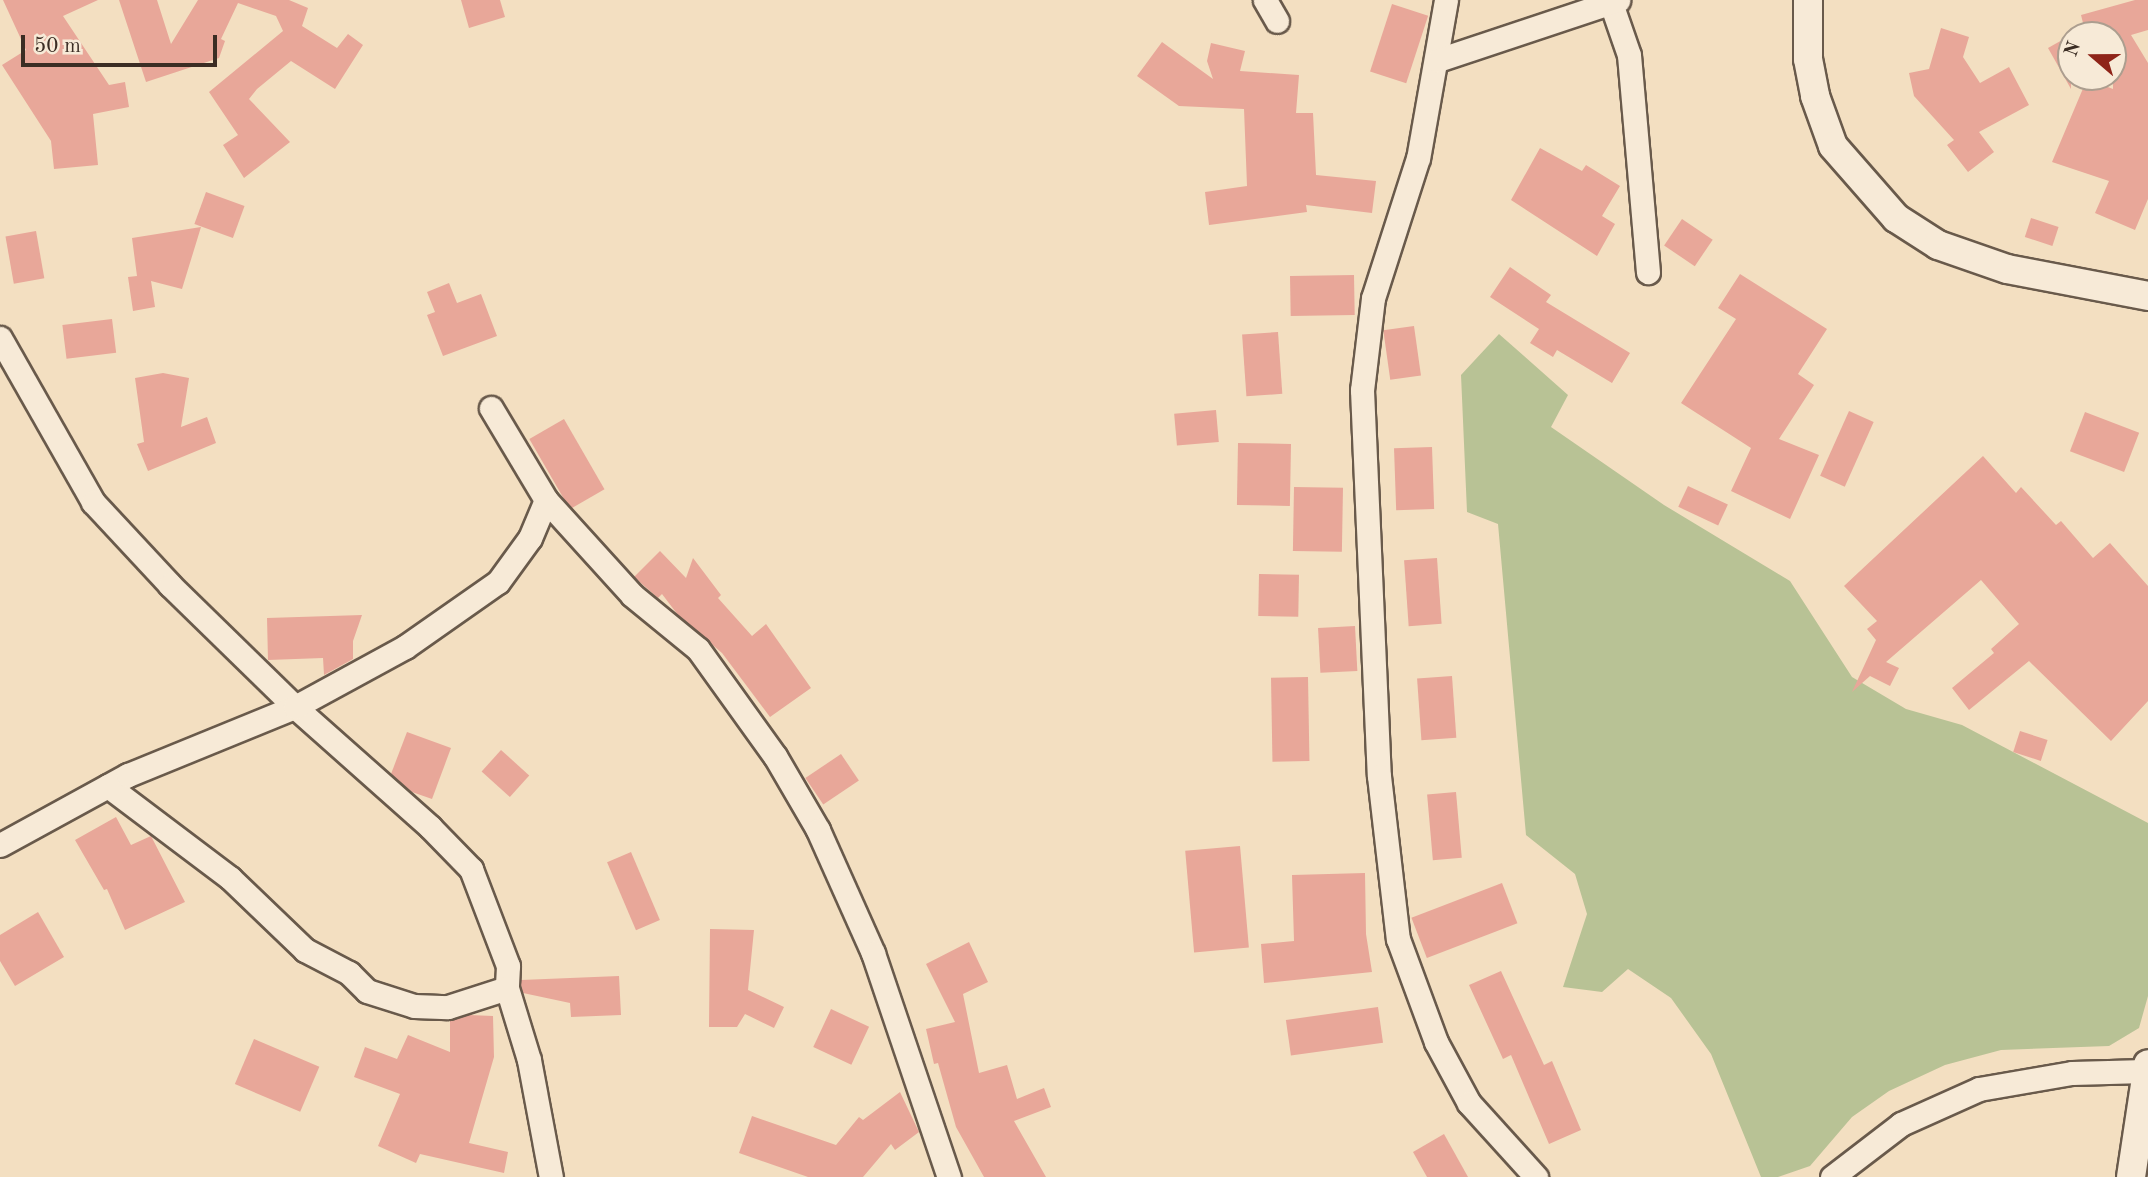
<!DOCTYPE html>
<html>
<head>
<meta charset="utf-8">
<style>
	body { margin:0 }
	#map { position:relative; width:2148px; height:1177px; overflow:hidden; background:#f3dfc1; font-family:"Old Standard TT",serif }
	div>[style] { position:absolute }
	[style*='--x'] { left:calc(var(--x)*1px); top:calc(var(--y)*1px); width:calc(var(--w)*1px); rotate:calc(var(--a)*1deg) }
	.green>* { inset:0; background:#b8c295 }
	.building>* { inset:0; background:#e8a799; transform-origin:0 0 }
	.roads { filter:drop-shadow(2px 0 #695a4b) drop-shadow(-2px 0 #695a4b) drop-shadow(0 2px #695a4b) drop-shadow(0 -2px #695a4b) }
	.minor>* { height:23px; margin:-11.5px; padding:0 11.5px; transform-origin:11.5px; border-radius:11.5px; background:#f7ead7 }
	.tertiary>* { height:28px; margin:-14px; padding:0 14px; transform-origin:14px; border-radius:14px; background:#f7ead7 }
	span { translate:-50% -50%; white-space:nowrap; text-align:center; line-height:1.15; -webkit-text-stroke:5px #f7ead7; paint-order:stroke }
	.north { position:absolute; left:2057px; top:21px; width:70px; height:70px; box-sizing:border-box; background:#f7ead7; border:2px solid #ac9e8f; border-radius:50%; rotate:290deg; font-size:19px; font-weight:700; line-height:28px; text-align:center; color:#3b2d24 }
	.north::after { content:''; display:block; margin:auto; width:24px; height:32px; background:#8f2418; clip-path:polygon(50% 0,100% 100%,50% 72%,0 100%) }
	.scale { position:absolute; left:21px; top:35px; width:196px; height:32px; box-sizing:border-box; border:4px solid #3b2d24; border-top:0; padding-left:9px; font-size:21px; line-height:24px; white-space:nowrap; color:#3b2d24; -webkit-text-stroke:5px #f7ead7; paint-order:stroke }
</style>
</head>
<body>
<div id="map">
	<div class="green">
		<i style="clip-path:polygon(1499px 334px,1568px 395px,1551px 427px,1664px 505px,1790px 581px,1852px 677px,1906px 709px,1962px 725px,2148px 823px,2148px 996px,2139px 1028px,2109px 1046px,2001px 1050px,1945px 1065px,1889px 1091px,1852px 1117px,1810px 1166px,1778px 1177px,1761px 1177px,1711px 1054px,1671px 998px,1628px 969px,1602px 992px,1563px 987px,1587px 914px,1575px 874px,1526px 835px,1498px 524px,1467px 512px,1461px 375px)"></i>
	</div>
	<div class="building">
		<i style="clip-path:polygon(3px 0,98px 0,63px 16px,109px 85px,125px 82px,129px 107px,93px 114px,98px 165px,54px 169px,51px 141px,2px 65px,26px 50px)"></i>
		<i style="clip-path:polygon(119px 0,157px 0,171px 44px,198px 0,289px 0,308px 8px,302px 26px,337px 48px,348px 34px,363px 45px,335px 89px,291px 61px,257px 89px,249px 99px,290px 142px,244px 178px,223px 145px,238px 135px,209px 92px,283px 31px,276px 16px,238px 3px,221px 39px,225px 41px,219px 58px,146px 82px)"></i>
		<i style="clip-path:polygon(461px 0,500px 0,505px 17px,469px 28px)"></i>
		<i style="clip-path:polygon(2135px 0,2148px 0,2148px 30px,2131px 35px,2148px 63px,2148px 199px,2135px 230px,2095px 213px,2109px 181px,2052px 162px,2087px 79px,2113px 89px,2113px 35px,2086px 35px,2081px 15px)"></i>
		<i style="left:1392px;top:4px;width:38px;height:71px;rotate:18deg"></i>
		<i style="clip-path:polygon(1941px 28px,1969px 37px,1963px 57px,1980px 83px,2009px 67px,2029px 105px,1979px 132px,1994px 152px,1968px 172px,1947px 145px,1954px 140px,1914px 96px,1909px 73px,1929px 69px)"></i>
		<i style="clip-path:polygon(2071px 35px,2071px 89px,2048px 48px)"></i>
		<i style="clip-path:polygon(1162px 42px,1213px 79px,1207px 61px,1211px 43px,1245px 51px,1240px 71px,1299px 75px,1296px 113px,1313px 113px,1316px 175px,1376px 181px,1372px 213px,1306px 205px,1307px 212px,1209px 225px,1205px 192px,1247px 186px,1244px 109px,1179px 106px,1137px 76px)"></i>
		<i style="clip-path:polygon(1540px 148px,1582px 171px,1586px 165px,1620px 186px,1602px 216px,1615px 224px,1597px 256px,1511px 200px)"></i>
		<i style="left:206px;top:192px;width:41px;height:34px;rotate:20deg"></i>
		<i style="left:2031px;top:218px;width:29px;height:20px;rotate:18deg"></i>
		<i style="left:1682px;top:219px;width:37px;height:32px;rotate:34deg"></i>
		<i style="clip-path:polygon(201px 227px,182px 289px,151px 281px,155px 307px,133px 311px,128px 277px,137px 276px,132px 238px)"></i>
		<i style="left:36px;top:231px;width:48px;height:31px;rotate:80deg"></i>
		<i style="clip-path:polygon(1510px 267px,1551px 295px,1546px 302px,1630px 353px,1612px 383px,1557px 350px,1553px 357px,1530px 343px,1539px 329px,1490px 297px)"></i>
		<i style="clip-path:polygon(1740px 274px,1827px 329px,1798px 374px,1814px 385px,1779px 439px,1819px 455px,1790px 519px,1731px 491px,1751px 448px,1681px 403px,1736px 319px,1718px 308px)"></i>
		<i style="left:1354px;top:275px;width:40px;height:64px;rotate:89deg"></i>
		<i style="clip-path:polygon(449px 283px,457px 303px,481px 294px,497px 336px,443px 356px,427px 315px,435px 312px,427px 292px)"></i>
		<i style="left:112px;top:319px;width:34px;height:50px;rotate:83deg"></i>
		<i style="left:1414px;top:326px;width:50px;height:31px;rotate:82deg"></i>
		<i style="left:1278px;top:332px;width:62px;height:36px;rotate:86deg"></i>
		<i style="clip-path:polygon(163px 373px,189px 378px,181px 427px,207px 417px,216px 443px,148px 471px,137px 444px,144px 442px,135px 378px)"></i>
		<i style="left:1216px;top:410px;width:32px;height:42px;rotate:85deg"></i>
		<i style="left:1849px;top:411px;width:27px;height:71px;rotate:24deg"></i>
		<i style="left:2085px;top:412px;width:58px;height:42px;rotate:21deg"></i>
		<i style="left:564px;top:419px;width:81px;height:40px;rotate:60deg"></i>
		<i style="left:1238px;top:443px;width:53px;height:62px;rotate:1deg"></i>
		<i style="left:1432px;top:447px;width:62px;height:38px;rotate:88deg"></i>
		<i style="clip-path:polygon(1983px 456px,2016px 493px,2021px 487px,2056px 525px,2061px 521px,2093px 558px,2110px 543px,2148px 586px,2148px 701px,2111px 741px,2029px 661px,1969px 710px,1952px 688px,1994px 653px,1991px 649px,2019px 624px,1981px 580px,1886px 662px,1899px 668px,1890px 686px,1870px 676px,1852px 692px,1876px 640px,1867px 629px,1877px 621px,1844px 586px)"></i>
		<i style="left:1688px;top:486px;width:44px;height:23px;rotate:25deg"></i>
		<i style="left:1294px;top:487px;width:49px;height:64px;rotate:1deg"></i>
		<i style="clip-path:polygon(660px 551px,686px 578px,693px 558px,721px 595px,718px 598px,752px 636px,766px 624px,811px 688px,770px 717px,722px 653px,678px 615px,662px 594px,658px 598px,634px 577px)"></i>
		<i style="left:1437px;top:558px;width:66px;height:33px;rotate:86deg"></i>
		<i style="left:1259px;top:574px;width:40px;height:42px;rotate:1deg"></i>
		<i style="clip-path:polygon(362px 615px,353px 641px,353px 659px,324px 675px,323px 658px,268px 660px,267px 618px)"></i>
		<i style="left:1355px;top:626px;width:45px;height:37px;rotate:87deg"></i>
		<i style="left:1452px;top:676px;width:62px;height:35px;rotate:86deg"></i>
		<i style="left:1308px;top:677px;width:84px;height:37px;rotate:89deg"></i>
		<i style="left:2020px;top:731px;width:29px;height:22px;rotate:18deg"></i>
		<i style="clip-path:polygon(407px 732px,451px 748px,432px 799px,412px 792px,391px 774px)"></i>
		<i style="left:501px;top:750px;width:38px;height:29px;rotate:42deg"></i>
		<i style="left:841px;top:754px;width:32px;height:43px;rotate:56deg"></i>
		<i style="left:1456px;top:792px;width:66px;height:29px;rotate:85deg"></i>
		<i style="clip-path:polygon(116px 817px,131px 845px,151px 836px,185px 902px,125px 930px,107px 889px,104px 890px,75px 840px)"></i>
		<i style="left:1240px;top:846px;width:102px;height:55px;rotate:85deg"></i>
		<i style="left:631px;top:852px;width:74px;height:26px;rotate:67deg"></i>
		<i style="clip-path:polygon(1365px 873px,1366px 934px,1372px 972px,1264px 983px,1261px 944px,1294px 941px,1292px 875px)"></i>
		<i style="left:1502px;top:883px;width:43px;height:97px;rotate:69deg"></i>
		<i style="clip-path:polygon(38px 912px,64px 957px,15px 986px,0 961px,0 935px)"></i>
		<i style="clip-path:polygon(710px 929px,754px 930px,748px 990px,784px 1007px,774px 1028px,745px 1014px,737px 1027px,709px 1027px)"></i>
		<i style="clip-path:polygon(969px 942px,988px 982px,963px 994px,979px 1073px,1007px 1065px,1017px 1099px,1044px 1088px,1051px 1107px,1014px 1121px,1046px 1177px,984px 1177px,956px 1127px,938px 1063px,934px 1064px,926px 1029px,955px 1022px,926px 964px)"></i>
		<i style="clip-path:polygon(1501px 971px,1544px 1065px,1552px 1061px,1581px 1130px,1549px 1144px,1511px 1055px,1503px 1059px,1469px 985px)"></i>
		<i style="clip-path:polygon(619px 976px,621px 1015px,571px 1017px,570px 1003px,523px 993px,521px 986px,521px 980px)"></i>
		<i style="left:1378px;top:1007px;width:36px;height:93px;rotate:82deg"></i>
		<i style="left:831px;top:1009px;width:42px;height:42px;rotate:25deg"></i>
		<i style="clip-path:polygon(469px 1015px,493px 1016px,494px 1057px,469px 1143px,508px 1152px,504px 1173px,420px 1154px,416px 1163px,378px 1146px,400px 1094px,354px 1077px,365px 1047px,397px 1059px,408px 1035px,450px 1052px,450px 1021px)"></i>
		<i style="left:254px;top:1039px;width:71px;height:49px;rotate:23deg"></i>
		<i style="clip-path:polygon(900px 1092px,919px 1132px,895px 1150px,891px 1144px,863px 1177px,808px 1177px,739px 1153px,752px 1116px,836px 1145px,859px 1117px,863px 1120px)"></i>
		<i style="clip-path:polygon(1444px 1134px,1468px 1177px,1427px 1177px,1413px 1152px)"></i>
	</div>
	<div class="roads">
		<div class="minor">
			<i style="--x:1265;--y:0;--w:24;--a:60"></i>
			<i style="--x:1446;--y:0;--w:160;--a:100"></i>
			<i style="--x:1418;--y:158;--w:147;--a:107.8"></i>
			<i style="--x:1373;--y:298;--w:93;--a:96.8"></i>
			<i style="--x:1362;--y:390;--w:386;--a:87.5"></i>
			<i style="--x:1379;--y:776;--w:164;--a:83.4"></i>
			<i style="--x:1398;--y:939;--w:110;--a:69.7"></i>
			<i style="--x:1436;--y:1042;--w:69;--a:61.6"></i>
			<i style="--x:1469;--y:1103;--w:100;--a:47.8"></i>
			<i style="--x:1611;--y:3;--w:55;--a:70.9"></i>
			<i style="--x:1629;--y:55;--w:218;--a:85"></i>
			<i style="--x:1438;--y:60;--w:190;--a:-18.4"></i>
			<i style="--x:0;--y:338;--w:189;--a:60.4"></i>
			<i style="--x:93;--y:502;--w:113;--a:47.1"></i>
			<i style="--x:170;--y:585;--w:175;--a:44.3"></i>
			<i style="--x:295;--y:707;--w:181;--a:41.6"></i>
			<i style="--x:430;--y:827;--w:59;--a:45.7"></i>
			<i style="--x:471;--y:869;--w:104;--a:69.1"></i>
			<i style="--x:508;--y:966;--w:22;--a:93"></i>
			<i style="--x:507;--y:988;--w:75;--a:73"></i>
			<i style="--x:529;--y:1060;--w:119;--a:79.4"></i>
			<i style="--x:491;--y:408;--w:107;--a:59.1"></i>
			<i style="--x:546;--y:500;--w:128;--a:47.8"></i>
			<i style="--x:632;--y:595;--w:85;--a:39.3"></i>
			<i style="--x:698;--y:649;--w:132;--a:54.3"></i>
			<i style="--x:775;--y:756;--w:86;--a:59.8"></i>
			<i style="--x:818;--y:830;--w:135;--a:65.9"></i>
			<i style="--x:873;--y:953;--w:237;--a:71.3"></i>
			<i style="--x:108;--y:786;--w:153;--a:37"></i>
			<i style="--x:230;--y:878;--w:104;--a:43.8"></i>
			<i style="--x:305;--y:950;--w:50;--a:27.6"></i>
			<i style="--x:349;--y:973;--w:25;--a:45"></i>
			<i style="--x:367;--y:991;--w:49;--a:17.7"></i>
			<i style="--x:414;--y:1006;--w:34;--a:2"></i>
			<i style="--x:448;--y:1007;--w:62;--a:-17.9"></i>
			<i style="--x:0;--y:845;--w:146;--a:-28.7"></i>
			<i style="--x:128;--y:775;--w:180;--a:-22.2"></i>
			<i style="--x:295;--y:707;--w:125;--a:-28.6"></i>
			<i style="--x:405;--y:647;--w:113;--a:-35"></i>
			<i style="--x:498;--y:582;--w:54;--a:-54"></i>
			<i style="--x:530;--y:538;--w:41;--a:-67.2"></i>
			<i style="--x:1832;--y:1177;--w:87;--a:-37.5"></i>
			<i style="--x:1901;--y:1124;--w:85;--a:-24.2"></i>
			<i style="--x:1979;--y:1089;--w:94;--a:-9.8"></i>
			<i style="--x:2072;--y:1073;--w:73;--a:-1.6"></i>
		</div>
		<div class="tertiary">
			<i style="--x:1808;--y:0;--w:59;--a:90"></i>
			<i style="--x:1808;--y:59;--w:38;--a:79"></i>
			<i style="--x:1815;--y:96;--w:53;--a:70.2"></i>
			<i style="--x:1833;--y:146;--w:96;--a:48.8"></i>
			<i style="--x:1896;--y:218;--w:50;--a:32.7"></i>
			<i style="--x:1938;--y:245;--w:73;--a:19.2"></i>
			<i style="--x:2007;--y:269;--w:144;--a:10.8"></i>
			<i style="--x:2131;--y:1177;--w:114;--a:-81.4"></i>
		</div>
	</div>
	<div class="north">N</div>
	<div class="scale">50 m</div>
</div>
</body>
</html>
